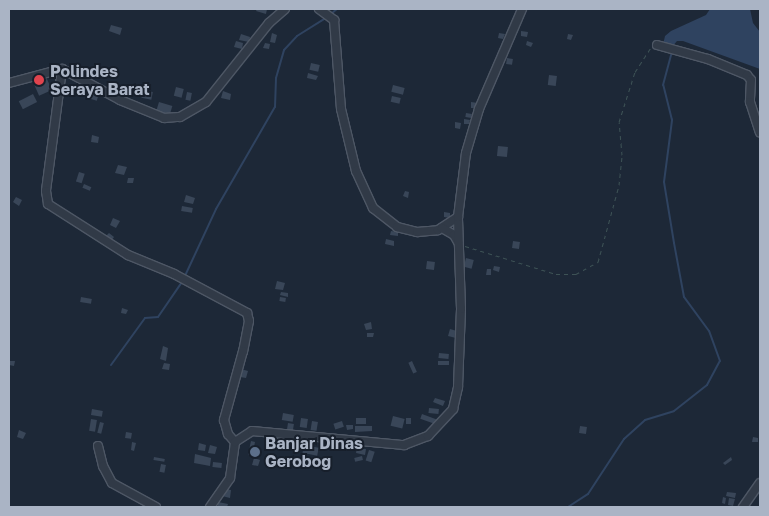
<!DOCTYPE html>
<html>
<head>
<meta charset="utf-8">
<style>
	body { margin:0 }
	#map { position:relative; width:769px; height:516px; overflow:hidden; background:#1d2837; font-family:"Golos Text",sans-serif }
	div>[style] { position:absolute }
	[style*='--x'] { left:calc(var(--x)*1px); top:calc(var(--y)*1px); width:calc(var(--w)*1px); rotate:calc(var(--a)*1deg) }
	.water>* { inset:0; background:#2f4360 }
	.stream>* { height:2px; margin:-1px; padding:0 1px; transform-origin:1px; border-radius:1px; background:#2f4360 }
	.building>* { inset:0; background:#394658; transform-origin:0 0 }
	.path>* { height:1px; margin-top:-0.5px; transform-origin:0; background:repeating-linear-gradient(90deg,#3d5255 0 4px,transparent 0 8px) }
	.roads { filter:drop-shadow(1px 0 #4e5765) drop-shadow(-1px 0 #4e5765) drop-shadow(0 1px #4e5765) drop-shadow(0 -1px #4e5765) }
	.minor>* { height:8px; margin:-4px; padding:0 4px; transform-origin:4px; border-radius:4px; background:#313a47 }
	.dots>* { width:14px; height:14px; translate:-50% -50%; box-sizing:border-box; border:2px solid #171f2b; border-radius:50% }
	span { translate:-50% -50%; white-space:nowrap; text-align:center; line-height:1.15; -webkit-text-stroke:4px #171f2b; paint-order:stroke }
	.poi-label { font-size:16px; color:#aab4c5; font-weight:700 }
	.left { translate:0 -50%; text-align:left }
	.frame { position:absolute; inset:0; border:10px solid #aab4c5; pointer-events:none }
</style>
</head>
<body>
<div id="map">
	<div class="water">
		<i style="clip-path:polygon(710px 9px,750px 9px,753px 23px,760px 32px,760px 69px,683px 41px,677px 41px,671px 48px,663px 45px,665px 36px,671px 31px,706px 15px)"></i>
	</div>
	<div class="stream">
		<i style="--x:331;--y:14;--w:8;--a:-40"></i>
		<i style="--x:184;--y:278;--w:76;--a:-65.1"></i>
		<i style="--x:216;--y:209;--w:118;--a:-60"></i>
		<i style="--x:275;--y:107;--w:29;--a:-88"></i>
		<i style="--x:276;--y:78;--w:29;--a:-74"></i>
		<i style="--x:284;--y:50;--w:19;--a:-47"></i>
		<i style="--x:297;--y:36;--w:36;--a:-32"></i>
		<i style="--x:111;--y:365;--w:58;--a:-54.1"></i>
		<i style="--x:145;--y:318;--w:13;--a:-4"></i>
		<i style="--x:158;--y:317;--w:42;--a:-55.6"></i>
		<i style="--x:568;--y:507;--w:24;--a:-33"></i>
		<i style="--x:588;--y:494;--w:66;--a:-56.8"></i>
		<i style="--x:624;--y:439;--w:28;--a:-42"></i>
		<i style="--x:645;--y:420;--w:30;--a:-17"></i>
		<i style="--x:674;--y:411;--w:42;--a:-38.2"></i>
		<i style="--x:707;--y:385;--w:27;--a:-62"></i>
		<i style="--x:720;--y:361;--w:32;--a:-110"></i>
		<i style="--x:709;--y:331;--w:42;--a:-126.3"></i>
		<i style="--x:684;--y:297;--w:55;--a:-100.5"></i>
		<i style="--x:674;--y:243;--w:62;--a:-99.3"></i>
		<i style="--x:664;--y:182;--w:63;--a:-82.6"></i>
		<i style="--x:672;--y:120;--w:36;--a:-104"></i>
		<i style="--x:663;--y:85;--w:35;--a:-75"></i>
	</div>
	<div class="building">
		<i style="clip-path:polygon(257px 9px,267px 9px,266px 14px,256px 11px)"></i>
		<i style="clip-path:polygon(111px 25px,122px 28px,120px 35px,109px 31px)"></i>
		<i style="clip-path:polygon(521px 31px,528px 32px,527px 37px,521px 36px)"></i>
		<i style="clip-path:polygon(272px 33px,277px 35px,275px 43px,270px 42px)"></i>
		<i style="clip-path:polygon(499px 33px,505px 34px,503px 39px,498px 38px)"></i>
		<i style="clip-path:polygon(241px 34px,250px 37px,249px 42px,239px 40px)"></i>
		<i style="clip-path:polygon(568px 34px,573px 35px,571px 40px,567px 39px)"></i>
		<i style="clip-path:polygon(236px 41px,243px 43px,242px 49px,234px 47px)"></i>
		<i style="clip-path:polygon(527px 41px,533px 43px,531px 47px,526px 45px)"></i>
		<i style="clip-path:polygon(265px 43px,270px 44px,269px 49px,263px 48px)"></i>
		<i style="left:507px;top:58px;width:6px;height:6px;rotate:9deg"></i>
		<i style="left:311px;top:63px;width:9px;height:7px;rotate:13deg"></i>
		<i style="clip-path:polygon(308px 73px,318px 76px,316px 80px,307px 78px)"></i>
		<i style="left:549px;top:75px;width:8px;height:10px;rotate:7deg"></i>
		<i style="left:47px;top:79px;width:12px;height:14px;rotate:66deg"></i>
		<i style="left:393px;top:85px;width:12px;height:7px;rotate:14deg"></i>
		<i style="left:176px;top:87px;width:8px;height:9px;rotate:14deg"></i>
		<i style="left:143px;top:90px;width:10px;height:8px;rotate:11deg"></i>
		<i style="clip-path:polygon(223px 91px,231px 94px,230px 100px,221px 98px)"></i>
		<i style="left:92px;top:92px;width:7px;height:7px;rotate:16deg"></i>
		<i style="left:187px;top:92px;width:5px;height:8px;rotate:11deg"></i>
		<i style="left:33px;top:94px;width:9px;height:16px;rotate:63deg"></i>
		<i style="left:392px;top:96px;width:9px;height:6px;rotate:13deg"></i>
		<i style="left:159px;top:102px;width:14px;height:11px;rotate:17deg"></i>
		<i style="clip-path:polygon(471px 102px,478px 103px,477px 108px,471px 108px)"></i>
		<i style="left:466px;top:113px;width:6px;height:4px;rotate:9deg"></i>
		<i style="clip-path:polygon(464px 119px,470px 120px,469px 124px,464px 124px)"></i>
		<i style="clip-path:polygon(455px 122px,461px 123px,460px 129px,455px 128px)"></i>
		<i style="clip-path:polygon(92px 135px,99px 137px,98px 143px,91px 142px)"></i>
		<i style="left:498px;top:146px;width:10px;height:10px;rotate:6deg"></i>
		<i style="clip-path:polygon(118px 165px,127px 167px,124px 175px,115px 173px)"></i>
		<i style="left:79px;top:172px;width:6px;height:10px;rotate:18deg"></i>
		<i style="clip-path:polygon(128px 178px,134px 178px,133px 183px,127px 183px)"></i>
		<i style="left:84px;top:184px;width:8px;height:4px;rotate:23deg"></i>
		<i style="clip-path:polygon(405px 191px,409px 192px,408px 198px,403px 196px)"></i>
		<i style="clip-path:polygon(186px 195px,195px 198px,193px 204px,184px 202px)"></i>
		<i style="clip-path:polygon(16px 197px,22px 200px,19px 206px,13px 202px)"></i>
		<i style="left:182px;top:206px;width:11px;height:5px;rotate:10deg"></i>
		<i style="clip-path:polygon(444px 212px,450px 213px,450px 218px,444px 217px)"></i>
		<i style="clip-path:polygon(113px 218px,120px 221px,116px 228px,110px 225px)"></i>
		<i style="clip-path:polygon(391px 231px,398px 232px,398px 236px,390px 235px)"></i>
		<i style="clip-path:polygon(109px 233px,114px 237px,112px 240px,106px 236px)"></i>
		<i style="clip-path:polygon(386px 239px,394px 241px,394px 246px,385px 244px)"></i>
		<i style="left:513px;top:241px;width:7px;height:7px;rotate:8deg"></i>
		<i style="left:466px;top:258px;width:8px;height:9px;rotate:14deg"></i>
		<i style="left:427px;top:261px;width:8px;height:8px;rotate:7deg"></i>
		<i style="clip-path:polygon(494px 266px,500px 267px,499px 272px,493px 270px)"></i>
		<i style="clip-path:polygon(487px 269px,491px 269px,491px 275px,486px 275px)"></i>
		<i style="clip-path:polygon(277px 281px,285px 283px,283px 290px,275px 289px)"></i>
		<i style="clip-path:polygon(281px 292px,288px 293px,288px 297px,280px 295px)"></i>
		<i style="left:81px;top:297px;width:11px;height:5px;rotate:10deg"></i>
		<i style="left:280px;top:297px;width:6px;height:4px;rotate:9deg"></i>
		<i style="clip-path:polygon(122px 308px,128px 310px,126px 314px,121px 313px)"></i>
		<i style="clip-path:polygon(371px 322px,372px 329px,366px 330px,364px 324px)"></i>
		<i style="clip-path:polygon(450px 329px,457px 331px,456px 338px,448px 336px)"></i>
		<i style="clip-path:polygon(367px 333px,374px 333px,373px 337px,367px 337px)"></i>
		<i style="clip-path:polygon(163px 346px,168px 348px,166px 361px,160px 359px)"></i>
		<i style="left:439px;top:353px;width:10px;height:5px;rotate:6deg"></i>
		<i style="clip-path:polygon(10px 361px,15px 361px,14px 366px,9px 365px)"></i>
		<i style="left:412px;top:361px;width:12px;height:4px;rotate:66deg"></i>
		<i style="left:438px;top:361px;width:11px;height:4px"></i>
		<i style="clip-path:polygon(164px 363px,170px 364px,169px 370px,162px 369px)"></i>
		<i style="clip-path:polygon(241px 369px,248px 371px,246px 378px,240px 377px)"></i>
		<i style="clip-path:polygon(435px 398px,445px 401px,443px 406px,433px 402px)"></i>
		<i style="left:429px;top:408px;width:10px;height:5px;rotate:6deg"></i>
		<i style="left:92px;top:409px;width:11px;height:6px;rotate:10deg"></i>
		<i style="left:283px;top:413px;width:11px;height:7px;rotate:10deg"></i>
		<i style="left:422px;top:414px;width:15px;height:5px;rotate:20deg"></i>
		<i style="left:393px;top:416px;width:12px;height:10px;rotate:14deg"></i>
		<i style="left:301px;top:418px;width:7px;height:9px;rotate:8deg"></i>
		<i style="left:356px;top:418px;width:10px;height:6px"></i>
		<i style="left:406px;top:418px;width:5px;height:6px"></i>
		<i style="left:91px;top:419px;width:6px;height:12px;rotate:9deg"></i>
		<i style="left:312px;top:421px;width:6px;height:9px;rotate:9deg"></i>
		<i style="left:342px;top:421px;width:6px;height:9px;rotate:72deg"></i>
		<i style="left:100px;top:422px;width:4px;height:11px;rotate:14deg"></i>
		<i style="left:288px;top:423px;width:6px;height:7px;rotate:9deg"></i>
		<i style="clip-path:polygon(346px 425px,353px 425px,353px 429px,347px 430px)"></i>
		<i style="clip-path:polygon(355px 426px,372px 426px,372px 431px,355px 432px)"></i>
		<i style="left:580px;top:426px;width:7px;height:7px;rotate:8deg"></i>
		<i style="clip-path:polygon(19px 430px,26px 433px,23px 439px,17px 437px)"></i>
		<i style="left:126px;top:432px;width:6px;height:6px;rotate:9deg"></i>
		<i style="clip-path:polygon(753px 437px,758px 438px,758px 442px,752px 442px)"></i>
		<i style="clip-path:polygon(251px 441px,255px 442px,254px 447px,261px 448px,259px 458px,248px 455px)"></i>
		<i style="clip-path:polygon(132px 442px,136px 443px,134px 451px,131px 450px)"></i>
		<i style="clip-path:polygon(199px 443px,206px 445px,205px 451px,198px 450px)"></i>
		<i style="clip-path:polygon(290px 443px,296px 444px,294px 451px,289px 450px)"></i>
		<i style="clip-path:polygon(210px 445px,217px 447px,215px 454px,208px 453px)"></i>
		<i style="left:304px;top:445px;width:15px;height:8px;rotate:11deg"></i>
		<i style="clip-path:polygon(357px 448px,366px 449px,365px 455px,356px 453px)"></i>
		<i style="left:369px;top:450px;width:6px;height:11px;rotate:18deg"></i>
		<i style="clip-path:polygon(195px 454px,211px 458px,210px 466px,194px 463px)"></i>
		<i style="left:362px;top:456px;width:4px;height:8px;rotate:76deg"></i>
		<i style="left:154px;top:457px;width:11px;height:3px;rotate:10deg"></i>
		<i style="clip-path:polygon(731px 457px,732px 460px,725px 465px,723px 463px)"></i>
		<i style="clip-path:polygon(254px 458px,260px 460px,258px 466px,252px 465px)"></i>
		<i style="left:213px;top:462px;width:9px;height:5px;rotate:6deg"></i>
		<i style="left:161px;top:464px;width:5px;height:8px;rotate:11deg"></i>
		<i style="clip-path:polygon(224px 489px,231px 490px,230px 498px,222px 496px)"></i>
		<i style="clip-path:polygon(727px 492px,736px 493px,735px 498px,726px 496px)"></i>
		<i style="clip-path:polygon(723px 497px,726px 498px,725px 504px,722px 503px)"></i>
		<i style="clip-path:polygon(729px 498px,735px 499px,733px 506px,728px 505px)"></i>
		<i style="clip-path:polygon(218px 502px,228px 504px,227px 507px,218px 507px)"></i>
	</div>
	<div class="path">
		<i style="--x:465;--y:246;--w:95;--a:17.1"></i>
		<i style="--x:556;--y:274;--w:20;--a:0"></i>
		<i style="--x:576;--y:274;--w:25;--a:-29"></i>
		<i style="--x:598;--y:262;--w:80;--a:-74.7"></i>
		<i style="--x:619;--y:185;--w:30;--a:-84"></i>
		<i style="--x:622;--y:155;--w:33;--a:-95"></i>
		<i style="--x:619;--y:122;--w:52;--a:-72.3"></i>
		<i style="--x:635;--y:72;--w:30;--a:-57"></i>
	</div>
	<div class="roads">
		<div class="minor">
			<i style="--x:319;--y:9;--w:19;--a:36"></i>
			<i style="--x:334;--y:20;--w:89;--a:85.5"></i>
			<i style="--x:341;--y:109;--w:64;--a:76.4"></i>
			<i style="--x:356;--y:171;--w:41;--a:65.3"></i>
			<i style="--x:373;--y:208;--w:31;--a:38"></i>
			<i style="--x:397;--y:227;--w:21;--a:14"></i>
			<i style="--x:417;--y:232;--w:21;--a:-5"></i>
			<i style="--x:438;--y:230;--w:24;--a:-33"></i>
			<i style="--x:657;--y:45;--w:53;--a:15.4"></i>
			<i style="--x:708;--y:59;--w:42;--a:22.3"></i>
			<i style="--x:747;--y:75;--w:6;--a:51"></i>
			<i style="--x:751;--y:80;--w:22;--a:93"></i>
			<i style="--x:750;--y:102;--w:32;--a:72"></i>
			<i style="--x:62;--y:69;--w:123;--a:97.5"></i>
			<i style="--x:46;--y:191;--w:13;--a:81"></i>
			<i style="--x:48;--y:204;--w:95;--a:32.5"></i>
			<i style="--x:128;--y:255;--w:50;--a:22.4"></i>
			<i style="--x:174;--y:274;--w:83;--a:28.1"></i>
			<i style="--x:247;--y:313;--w:8;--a:76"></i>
			<i style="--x:249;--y:321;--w:31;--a:101"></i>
			<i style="--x:243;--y:351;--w:72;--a:105.4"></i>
			<i style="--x:224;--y:420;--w:15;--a:74"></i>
			<i style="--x:228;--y:434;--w:11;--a:49"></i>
			<i style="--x:9;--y:83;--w:55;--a:-14.8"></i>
			<i style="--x:62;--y:69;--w:66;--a:28.1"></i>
			<i style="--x:120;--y:100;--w:48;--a:22.2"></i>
			<i style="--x:164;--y:118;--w:16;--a:-4"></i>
			<i style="--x:180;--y:117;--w:30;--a:-30"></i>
			<i style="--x:206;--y:102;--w:101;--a:-51.4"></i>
			<i style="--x:269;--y:23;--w:21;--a:-41"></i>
			<i style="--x:442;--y:228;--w:14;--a:30"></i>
			<i style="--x:454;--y:235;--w:8;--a:60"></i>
			<i style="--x:98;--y:446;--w:21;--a:76"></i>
			<i style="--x:103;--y:466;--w:19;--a:62"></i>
			<i style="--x:112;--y:483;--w:50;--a:28.6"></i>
			<i style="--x:210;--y:507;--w:35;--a:-55"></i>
			<i style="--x:230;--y:478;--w:36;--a:-82"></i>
			<i style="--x:235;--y:442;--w:20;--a:-33"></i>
			<i style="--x:252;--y:431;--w:153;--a:5.3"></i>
			<i style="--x:404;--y:445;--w:26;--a:-21"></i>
			<i style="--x:428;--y:436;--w:37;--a:-47"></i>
			<i style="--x:453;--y:409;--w:23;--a:-77"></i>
			<i style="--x:458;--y:387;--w:78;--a:-87.8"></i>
			<i style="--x:461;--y:309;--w:92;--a:-91.9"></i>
			<i style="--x:458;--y:217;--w:64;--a:-82.9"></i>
			<i style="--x:466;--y:153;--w:46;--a:-73.5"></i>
			<i style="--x:479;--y:109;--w:109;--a:-66.7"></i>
			<i style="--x:743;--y:507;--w:29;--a:-55"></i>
		</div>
	</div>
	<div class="dots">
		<i style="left:39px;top:80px;background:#e0444e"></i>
		<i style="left:255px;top:452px;background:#5c6f8a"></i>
	</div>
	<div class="poi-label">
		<span class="left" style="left:50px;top:80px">Polindes<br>Seraya Barat</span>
		<span class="left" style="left:265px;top:452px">Banjar Dinas<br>Gerobog</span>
	</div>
	<div class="frame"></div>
</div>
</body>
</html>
